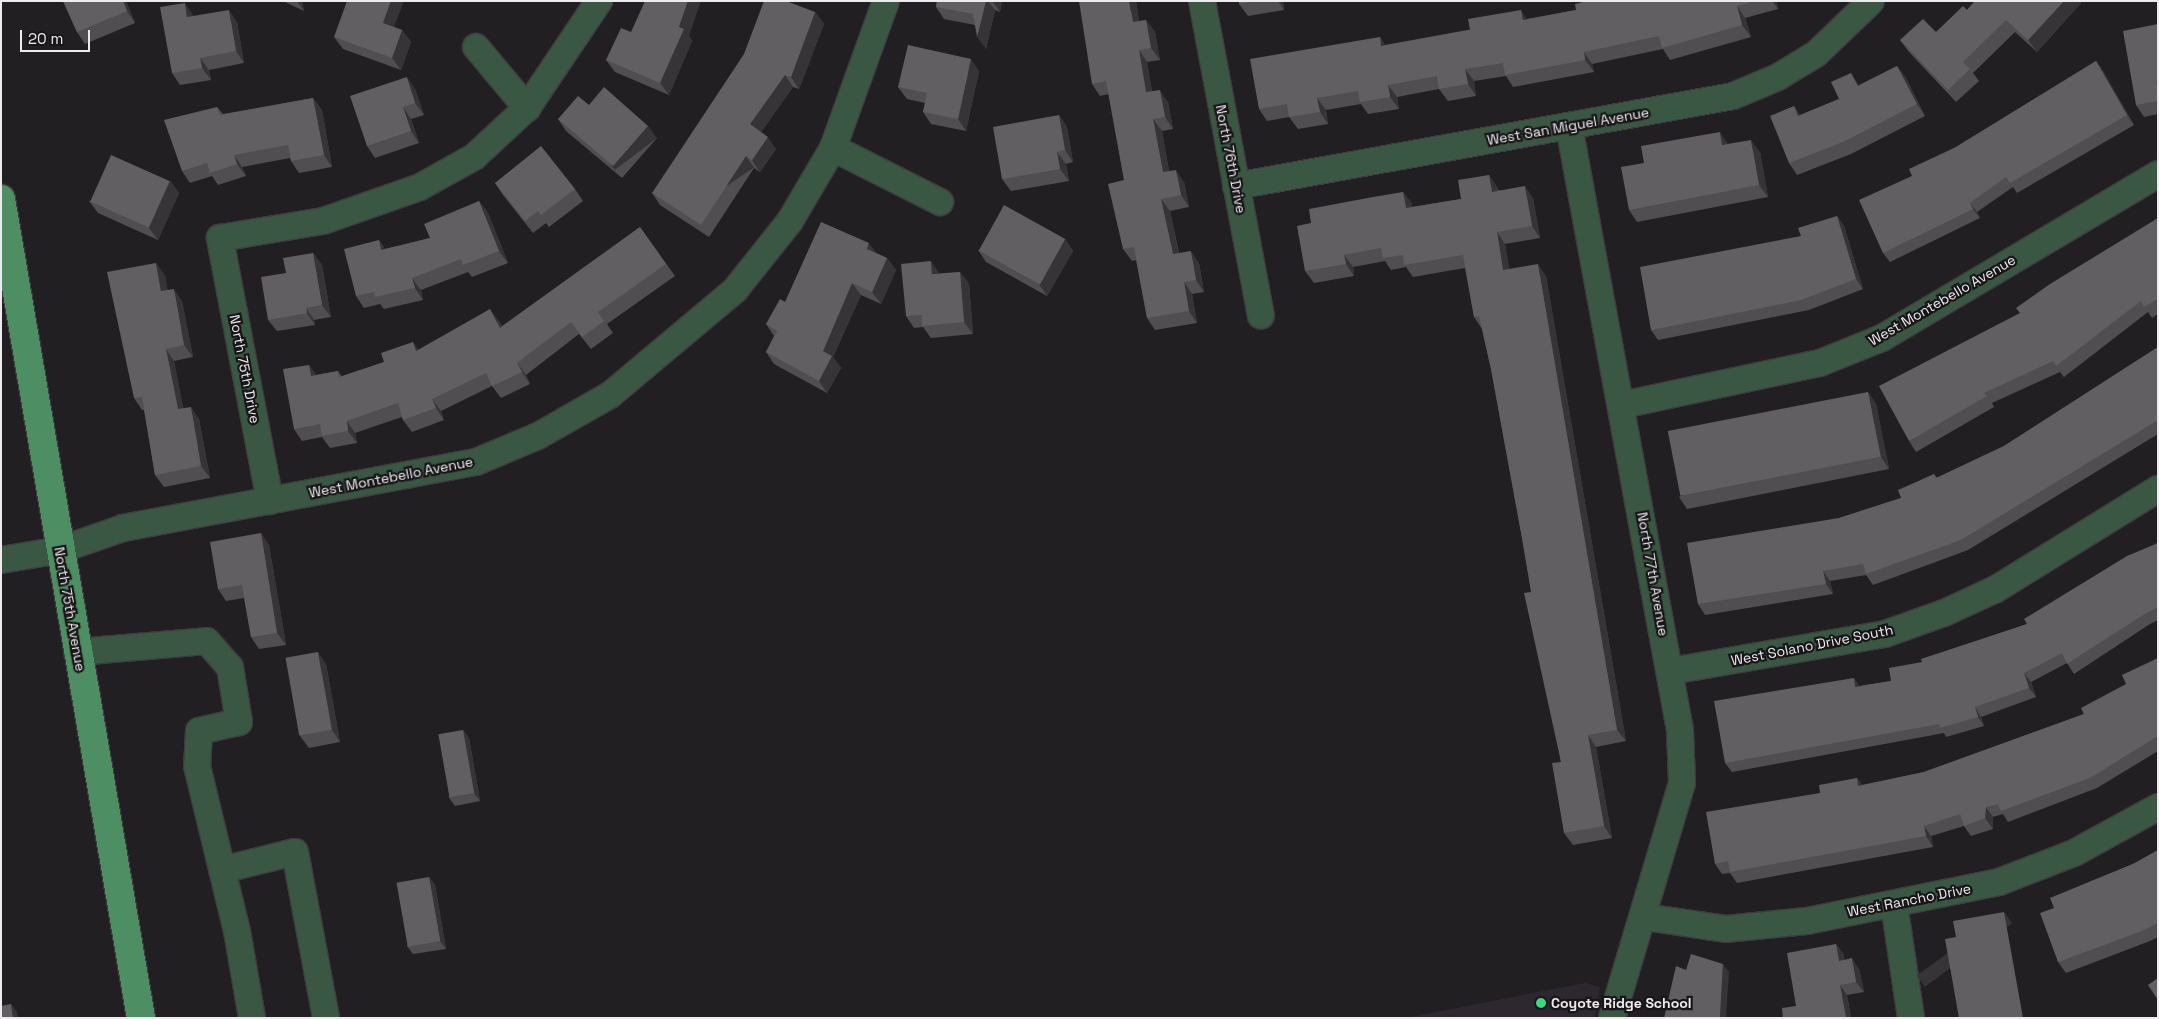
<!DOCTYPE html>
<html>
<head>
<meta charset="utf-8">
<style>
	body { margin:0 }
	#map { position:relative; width:2159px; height:1019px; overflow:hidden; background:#211f22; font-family:"Space Grotesk",sans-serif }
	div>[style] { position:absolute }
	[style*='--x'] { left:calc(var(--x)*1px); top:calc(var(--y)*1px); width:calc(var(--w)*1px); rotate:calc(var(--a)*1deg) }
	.built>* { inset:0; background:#2d282f }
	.roads { filter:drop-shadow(1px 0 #3e3c3e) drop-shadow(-1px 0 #3e3c3e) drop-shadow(0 1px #3e3c3e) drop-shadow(0 -1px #3e3c3e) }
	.minor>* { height:26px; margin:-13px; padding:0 13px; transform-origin:13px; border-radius:13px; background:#395742 }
	.major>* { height:28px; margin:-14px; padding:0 14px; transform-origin:14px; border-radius:14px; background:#4d8e62 }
	.wall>* { inset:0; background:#504e50 }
	.shaded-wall>* { inset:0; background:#363436; transform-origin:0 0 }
	.building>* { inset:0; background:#615f61; transform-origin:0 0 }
	.dots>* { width:14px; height:14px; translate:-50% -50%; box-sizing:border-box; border:2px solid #181618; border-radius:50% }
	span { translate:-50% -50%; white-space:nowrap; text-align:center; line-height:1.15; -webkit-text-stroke:4.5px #181618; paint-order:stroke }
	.street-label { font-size:14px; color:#edebed }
	.poi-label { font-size:14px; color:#edebed; font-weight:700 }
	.left { translate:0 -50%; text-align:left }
	.frame { position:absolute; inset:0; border:2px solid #edebed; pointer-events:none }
	.scale { position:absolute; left:20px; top:30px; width:70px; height:22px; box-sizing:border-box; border:2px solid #edebed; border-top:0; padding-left:6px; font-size:15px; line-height:18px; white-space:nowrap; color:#edebed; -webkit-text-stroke:4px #181618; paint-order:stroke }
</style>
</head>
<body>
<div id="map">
	<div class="built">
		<i style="clip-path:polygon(1585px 983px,1600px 987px,1595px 1018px,1405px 1018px)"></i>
	</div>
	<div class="roads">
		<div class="minor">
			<i style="--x:1202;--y:1;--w:320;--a:79.4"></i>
			<i style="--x:476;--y:47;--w:80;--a:50.1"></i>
			<i style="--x:1569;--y:126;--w:614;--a:79.59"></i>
			<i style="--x:1680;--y:730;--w:53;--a:87.8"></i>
			<i style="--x:1682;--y:783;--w:245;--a:106.6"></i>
			<i style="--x:833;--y:148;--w:120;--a:26.8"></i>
			<i style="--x:1236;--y:186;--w:505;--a:-10.26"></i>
			<i style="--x:1733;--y:96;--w:49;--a:-22.9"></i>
			<i style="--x:1778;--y:77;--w:44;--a:-31.2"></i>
			<i style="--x:1816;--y:54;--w:76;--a:-43.9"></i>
			<i style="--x:1622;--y:405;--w:202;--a:-12"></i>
			<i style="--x:1820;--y:363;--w:67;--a:-22"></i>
			<i style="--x:1882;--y:338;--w:321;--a:-30.7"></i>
			<i style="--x:270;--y:501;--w:268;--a:-100.8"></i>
			<i style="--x:220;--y:238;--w:104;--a:-9.4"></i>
			<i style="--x:323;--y:221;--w:103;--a:-19.3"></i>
			<i style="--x:420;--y:187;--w:62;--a:-29.1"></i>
			<i style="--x:474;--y:157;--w:72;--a:-42.8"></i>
			<i style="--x:527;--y:108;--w:129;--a:-56.1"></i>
			<i style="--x:1;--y:560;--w:60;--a:-9.6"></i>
			<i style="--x:60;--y:550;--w:67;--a:-19.2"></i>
			<i style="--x:123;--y:528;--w:359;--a:-10.6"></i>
			<i style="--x:476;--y:462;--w:67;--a:-22.8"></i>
			<i style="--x:538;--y:436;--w:83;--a:-29.7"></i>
			<i style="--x:610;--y:395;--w:163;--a:-40"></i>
			<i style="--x:735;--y:290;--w:88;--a:-51.4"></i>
			<i style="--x:790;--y:221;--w:85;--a:-59.5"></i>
			<i style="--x:833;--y:148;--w:156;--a:-70.2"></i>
			<i style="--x:77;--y:652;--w:130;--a:-4.8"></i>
			<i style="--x:207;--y:641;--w:35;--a:49"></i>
			<i style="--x:230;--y:667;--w:56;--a:80.7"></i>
			<i style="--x:239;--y:722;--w:41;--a:167.3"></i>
			<i style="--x:199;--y:731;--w:35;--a:93"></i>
			<i style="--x:197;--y:766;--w:170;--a:76.4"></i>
			<i style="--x:237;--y:931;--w:88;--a:80.2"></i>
			<i style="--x:1671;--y:671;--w:217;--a:-9.8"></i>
			<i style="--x:1885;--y:634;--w:63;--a:-19.6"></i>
			<i style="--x:1944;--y:613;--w:57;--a:-24.8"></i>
			<i style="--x:1996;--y:589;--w:190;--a:-31.7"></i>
			<i style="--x:222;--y:870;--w:75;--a:-13.9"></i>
			<i style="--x:295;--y:852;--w:169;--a:79.4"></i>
			<i style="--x:1894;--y:904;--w:115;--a:81.5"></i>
			<i style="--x:1645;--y:917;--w:81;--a:8.5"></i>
			<i style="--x:1725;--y:929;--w:82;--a:-5.6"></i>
			<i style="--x:1807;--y:921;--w:196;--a:-11.5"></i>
			<i style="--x:1999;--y:882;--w:80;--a:-21.1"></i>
			<i style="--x:2074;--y:853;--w:96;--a:-28.7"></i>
		</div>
		<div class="major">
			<i style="--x:1;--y:199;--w:831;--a:80.3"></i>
		</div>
	</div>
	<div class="wall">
		<i style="clip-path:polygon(63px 1px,126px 1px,135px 23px,85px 44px,77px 32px)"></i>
		<i style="clip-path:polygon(283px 1px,302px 1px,304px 11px)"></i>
		<i style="clip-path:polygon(937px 1px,1002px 1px,1000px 12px,995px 10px,986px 49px,975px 25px,944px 19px,936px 7px)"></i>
		<i style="clip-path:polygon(1136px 1px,1139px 21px,1146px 20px,1155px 32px,1160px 60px,1147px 62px,1152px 91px,1168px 102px,1173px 129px,1162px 131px,1169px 171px,1184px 182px,1189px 207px,1170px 211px,1179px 253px,1199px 263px,1204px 292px,1192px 294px,1197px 323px,1155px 330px,1147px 318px,1136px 260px,1132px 261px,1123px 249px,1124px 180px,1109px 94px,1100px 96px,1092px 84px)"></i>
		<i style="clip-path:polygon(1239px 1px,1283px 1px,1284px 10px,1248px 16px,1239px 4px)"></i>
		<i style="clip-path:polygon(1587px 1px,1776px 1px,1778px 9px,1745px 18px,1751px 37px,1670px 60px,1663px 49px,1592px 64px,1594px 72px,1513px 87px,1506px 76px,1474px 81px,1476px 96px,1448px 101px,1439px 89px,1397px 97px,1399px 109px,1368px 114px,1361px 104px,1326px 110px,1328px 124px,1298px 129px,1289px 117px,1267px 121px,1259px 109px,1380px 37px,1385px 45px,1576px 10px)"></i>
		<i style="clip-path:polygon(1975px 1px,2080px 1px,2081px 3px,2037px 52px,2015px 32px,1973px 73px,1979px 81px,1956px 102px,1909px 52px,1900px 40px,1936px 32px,1967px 10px)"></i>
		<i style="clip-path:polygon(815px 12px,824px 24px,799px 89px,793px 87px,761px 132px,776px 149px,760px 172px,754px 168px,709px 237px,660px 205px,652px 193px)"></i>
		<i style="clip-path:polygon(193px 15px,193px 16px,237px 22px,244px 63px,209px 70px,211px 80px,180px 85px,172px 73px)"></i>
		<i style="clip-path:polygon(2158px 24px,2158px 114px,2144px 117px,2136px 105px)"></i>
		<i style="clip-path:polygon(394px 27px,402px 30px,411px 42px,401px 70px,343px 49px,334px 37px)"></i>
		<i style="clip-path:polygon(631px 32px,689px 36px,692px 41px,669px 95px,615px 72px,606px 60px)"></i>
		<i style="clip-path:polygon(2096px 61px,2103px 71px,2134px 125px,2017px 193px,2013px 187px,1977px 212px,1980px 218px,1890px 262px,1883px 253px,1912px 176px,1956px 147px)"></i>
		<i style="clip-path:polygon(1897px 66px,1906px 78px,1925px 116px,1851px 154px,1797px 175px,1789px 163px,1794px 106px,1800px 115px,1839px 99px,1859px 85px)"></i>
		<i style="clip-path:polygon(979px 71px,966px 131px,931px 124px,923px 112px,925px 103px,907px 99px,898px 87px)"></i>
		<i style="clip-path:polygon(415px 89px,424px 115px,411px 119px,419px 143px,375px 158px,367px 146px)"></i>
		<i style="clip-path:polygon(313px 98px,322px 110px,332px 167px,299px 173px,291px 161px,290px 158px,242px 167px,246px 176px,218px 185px,212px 176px,190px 183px,182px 171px,217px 107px,223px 114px)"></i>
		<i style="clip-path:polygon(589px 105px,657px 138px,622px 178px,566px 131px,558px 119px)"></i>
		<i style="clip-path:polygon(1059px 115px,1067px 127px,1073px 162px,1066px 164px,1069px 181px,1011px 191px,1002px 179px)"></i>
		<i style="clip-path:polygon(1728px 144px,1760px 152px,1768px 197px,1637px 222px,1629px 210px,1644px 163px)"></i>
		<i style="clip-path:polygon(1489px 175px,1497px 187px,1498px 190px,1533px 198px,1540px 238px,1505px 244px,1509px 269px,1546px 276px,1626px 741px,1596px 747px,1612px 838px,1573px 845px,1564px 833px,1561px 762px,1522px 538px,1491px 369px,1482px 329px,1474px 317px,1465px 268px,1413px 277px,1406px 267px,1391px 270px,1385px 261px,1353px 267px,1354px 276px,1314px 283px,1305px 271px,1311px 223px,1403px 192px,1412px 204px,1412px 207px,1461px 199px)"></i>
		<i style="clip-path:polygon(170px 181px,179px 193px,158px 240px,98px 213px,89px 201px)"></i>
		<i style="clip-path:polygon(495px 183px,575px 189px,583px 201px,549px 227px,546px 223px,533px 233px,503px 195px)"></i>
		<i style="clip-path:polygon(479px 201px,488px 213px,508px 263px,472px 277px,468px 272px,421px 290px,423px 300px,384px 309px,380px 304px,364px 308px,356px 296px,379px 240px,385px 249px,430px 238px)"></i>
		<i style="clip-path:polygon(1837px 216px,1844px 226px,1863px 289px,1809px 310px,1658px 340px,1651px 330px,1801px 236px)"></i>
		<i style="clip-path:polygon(2158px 218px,2158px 314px,2152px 318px,2148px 312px,2064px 377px,2060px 372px,1992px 403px,1994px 407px,1916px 452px,1909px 441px,2020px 313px)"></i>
		<i style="clip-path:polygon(640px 227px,675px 276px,607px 324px,613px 333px,591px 349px,579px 334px,526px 375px,530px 384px,501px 398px,492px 386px,441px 411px,444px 420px,412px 432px,403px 420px,402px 417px,355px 433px,357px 443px,330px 448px,322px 437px,302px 441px,294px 429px,309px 365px,316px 375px,338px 371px,342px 377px,384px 362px,413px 342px,418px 350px,499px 321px,502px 326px)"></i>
		<i style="clip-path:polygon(1065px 239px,1073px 251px,1047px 296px,986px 262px,978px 250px)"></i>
		<i style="clip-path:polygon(313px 253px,322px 265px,331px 317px,314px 320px,315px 325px,277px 331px,268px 320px,286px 273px)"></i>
		<i style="clip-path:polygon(876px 253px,887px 258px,896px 270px,881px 304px,861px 295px,833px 357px,841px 368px,827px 393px,774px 364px,766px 352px,774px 336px,766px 324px,785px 302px)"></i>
		<i style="clip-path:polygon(960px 272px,969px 284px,973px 334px,931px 338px,923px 327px,914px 328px,906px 316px,939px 274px)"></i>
		<i style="clip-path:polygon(165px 275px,167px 290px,182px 301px,193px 357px,174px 361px,183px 408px,199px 419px,210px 478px,164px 487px,155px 475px,144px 410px,142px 410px,134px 398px)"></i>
		<i style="clip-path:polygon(2158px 347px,2158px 434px,1968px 550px,1873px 585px,1866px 575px,1830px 581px,1833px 594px,1705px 615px,1698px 604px,1839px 518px,1901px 498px,1934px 474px,1937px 478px,2004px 446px)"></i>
		<i style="clip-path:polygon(1868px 392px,1876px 404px,1889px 469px,1687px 509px,1679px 497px)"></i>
		<i style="clip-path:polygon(261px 533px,269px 545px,286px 645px,259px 649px,251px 637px,244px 598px,226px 601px,218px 589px)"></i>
		<i style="clip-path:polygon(2158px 543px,2158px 620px,2150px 624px,2074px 674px,2067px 663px,2031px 682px,2036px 697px,1981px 717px,1984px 726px,1946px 737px,1944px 733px,1732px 772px,1725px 763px,1854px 678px,1859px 686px,1891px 681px,1922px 662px,2027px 624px)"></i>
		<i style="clip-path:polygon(2158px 658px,2158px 751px,2097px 788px,2008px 822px,2003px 814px,1993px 817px,1993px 829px,1971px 836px,1964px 826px,1931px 836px,1933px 847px,1737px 883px,1730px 873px,1722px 874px,1715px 864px,1820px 793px,1857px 778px,1862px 785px,1924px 772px,2084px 714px,2126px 684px)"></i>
		<i style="clip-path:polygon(326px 664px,340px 742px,309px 748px,300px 736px)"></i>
		<i style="clip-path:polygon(463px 730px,469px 738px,480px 801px,455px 806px,449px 798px)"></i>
		<i style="clip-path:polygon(2158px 850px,2158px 937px,2150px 941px,2066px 973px,2058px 962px,2054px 908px,2135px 863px)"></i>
		<i style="clip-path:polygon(429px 877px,435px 885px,446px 949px,413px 954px,407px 946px)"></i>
		<i style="clip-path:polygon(1836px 944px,1844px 955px,1844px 960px,1859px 969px,1864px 992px,1847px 995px,1851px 1018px,1783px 1018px,1796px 1006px)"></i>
	</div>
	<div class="shaded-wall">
		<i style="clip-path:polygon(123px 1px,126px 1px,135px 23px,127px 11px)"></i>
		<i style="clip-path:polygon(297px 1px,302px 1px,304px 11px)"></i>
		<i style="clip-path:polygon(391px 1px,404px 1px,391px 35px,383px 23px)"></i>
		<i style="clip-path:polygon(688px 1px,701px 1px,689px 36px,692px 41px,669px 95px,660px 83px)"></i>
		<i style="clip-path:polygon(986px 1px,988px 1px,995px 10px,986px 49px,977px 37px)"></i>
		<i style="clip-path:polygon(992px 1px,1002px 1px,1000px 12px)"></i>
		<i style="clip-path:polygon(1129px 1px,1136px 1px,1141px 34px,1133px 22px)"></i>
		<i style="clip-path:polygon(1278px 1px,1283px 1px,1284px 10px)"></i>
		<i style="clip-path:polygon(1772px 1px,1776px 1px,1778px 9px)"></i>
		<i style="clip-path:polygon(2064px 1px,2080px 1px,2081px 3px,2037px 52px,2028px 40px)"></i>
		<i style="clip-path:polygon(185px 3px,193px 15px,196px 29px,187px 17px)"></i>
		<i style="clip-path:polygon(1737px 6px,1745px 18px,1751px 37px,1742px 25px)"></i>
		<i style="clip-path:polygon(229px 10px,237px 22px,244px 63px,236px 51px)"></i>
		<i style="clip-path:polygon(1521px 10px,1529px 22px,1523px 20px)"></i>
		<i style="clip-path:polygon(815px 12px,824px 24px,799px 89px,791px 77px)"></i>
		<i style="clip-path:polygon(1146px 20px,1155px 32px,1160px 60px,1151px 48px)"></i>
		<i style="clip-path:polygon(402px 30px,411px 42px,401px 70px,392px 58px)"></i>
		<i style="clip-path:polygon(1380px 37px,1388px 49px,1381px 46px)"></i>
		<i style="clip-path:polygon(1139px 50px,1147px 62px,1154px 104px,1146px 92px)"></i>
		<i style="clip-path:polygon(1584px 52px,1592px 64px,1594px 72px,1585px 60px)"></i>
		<i style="clip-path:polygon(200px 58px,209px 70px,211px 80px,202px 68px)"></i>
		<i style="clip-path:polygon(971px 59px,979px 71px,966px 131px,958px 119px)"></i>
		<i style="clip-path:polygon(2096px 61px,2103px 71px,2134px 125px,2127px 115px)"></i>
		<i style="clip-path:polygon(1897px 66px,1906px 78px,1925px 116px,1917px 104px)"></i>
		<i style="clip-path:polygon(1465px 69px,1474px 81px,1476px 96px,1468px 84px)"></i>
		<i style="clip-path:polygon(1851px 73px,1859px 85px,1858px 86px)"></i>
		<i style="clip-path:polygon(785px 75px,793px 87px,758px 136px,750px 124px)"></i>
		<i style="clip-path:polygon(407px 77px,415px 89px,424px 115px,415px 103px)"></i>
		<i style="clip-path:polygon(1388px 85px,1397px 97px,1399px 109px,1390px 97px)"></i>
		<i style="clip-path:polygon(1160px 90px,1168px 102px,1173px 129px,1165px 117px)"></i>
		<i style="clip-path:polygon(313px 98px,322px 110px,332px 167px,324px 155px)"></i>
		<i style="clip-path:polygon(1317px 98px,1326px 110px,1328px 124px,1320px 112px)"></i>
		<i style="clip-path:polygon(1794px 106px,1802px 118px,1798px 116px)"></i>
		<i style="clip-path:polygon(403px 107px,411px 119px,419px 143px,411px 131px)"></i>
		<i style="clip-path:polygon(1059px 115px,1067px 127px,1073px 162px,1065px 150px)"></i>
		<i style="clip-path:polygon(1153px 119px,1162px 131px,1171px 184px,1163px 172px)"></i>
		<i style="left:648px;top:126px;width:15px;height:53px;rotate:53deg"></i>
		<i style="clip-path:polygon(1720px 132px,1728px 144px,1722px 145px)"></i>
		<i style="clip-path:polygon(768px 137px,776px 149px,760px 172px,752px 160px)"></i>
		<i style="clip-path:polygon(1751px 140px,1760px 152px,1768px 197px,1759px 185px)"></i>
		<i style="clip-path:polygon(1057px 152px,1066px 164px,1069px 181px,1060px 169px)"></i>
		<i style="clip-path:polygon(234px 155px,242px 167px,246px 176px,237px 164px)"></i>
		<i style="left:746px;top:156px;width:14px;height:82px;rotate:56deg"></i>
		<i style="clip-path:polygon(1176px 170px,1184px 182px,1189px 207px,1181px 195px)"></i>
		<i style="clip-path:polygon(1489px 175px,1497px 187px,1500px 204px,1492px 192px)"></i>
		<i style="clip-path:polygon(170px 181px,179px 193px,158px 240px,149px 228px)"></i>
		<i style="clip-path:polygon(1525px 186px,1533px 198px,1540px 238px,1532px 226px)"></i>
		<i style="clip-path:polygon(1403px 192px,1412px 204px,1414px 220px,1406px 208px)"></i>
		<i style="clip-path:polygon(1161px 199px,1170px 211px,1181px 266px,1173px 254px)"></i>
		<i style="clip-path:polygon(479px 201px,488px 213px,508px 263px,499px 251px)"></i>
		<i style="clip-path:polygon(1970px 203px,1977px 212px,1980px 218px,1973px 209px)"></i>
		<i style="clip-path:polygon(1837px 216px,1844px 226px,1863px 289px,1856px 279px)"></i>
		<i style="clip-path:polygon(1497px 232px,1505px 244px,1512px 282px,1503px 270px)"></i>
		<i style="clip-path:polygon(1065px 239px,1073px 251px,1047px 296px,1039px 284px)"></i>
		<i style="clip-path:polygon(379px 240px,387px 252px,381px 250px)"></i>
		<i style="clip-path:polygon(869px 243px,878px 255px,867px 249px)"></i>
		<i style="clip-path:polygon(1191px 251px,1199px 263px,1204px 292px,1196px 280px)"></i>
		<i style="clip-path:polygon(313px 253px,322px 265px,331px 317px,322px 305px)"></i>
		<i style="clip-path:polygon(1344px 255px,1353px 267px,1354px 276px,1346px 264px)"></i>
		<i style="clip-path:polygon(887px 258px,896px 270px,881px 304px,872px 292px)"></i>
		<i style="clip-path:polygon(931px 261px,939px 273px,932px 274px)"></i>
		<i style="clip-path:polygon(156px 263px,165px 275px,170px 303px,161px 291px)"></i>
		<i style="clip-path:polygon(1538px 264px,1546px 276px,1626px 741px,1617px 730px)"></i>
		<i style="clip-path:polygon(960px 272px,969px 284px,973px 334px,964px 322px)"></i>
		<i style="clip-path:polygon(412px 278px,421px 290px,423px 300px,415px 288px)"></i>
		<i style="clip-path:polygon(1184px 282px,1192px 294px,1197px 323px,1189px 311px)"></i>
		<i style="clip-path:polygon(852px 283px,861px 295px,833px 357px,841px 368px,827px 393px,819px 381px,823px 351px)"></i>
		<i style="clip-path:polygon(174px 289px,182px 301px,193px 357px,184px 345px)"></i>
		<i style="clip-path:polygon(306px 308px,314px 320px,315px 325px,307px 313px)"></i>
		<i style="clip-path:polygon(490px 309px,499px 321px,508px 340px,500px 328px)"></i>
		<i style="clip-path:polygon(413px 342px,421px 354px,416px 351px)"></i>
		<i style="clip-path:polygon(166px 349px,174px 361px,186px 421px,178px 409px)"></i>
		<i style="clip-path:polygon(517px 363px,526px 375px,530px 384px,522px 372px)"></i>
		<i style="clip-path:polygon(309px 365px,317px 377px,311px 376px)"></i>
		<i style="clip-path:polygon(1868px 392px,1876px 404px,1889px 469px,1881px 457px)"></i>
		<i style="clip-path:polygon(432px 399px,441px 411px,444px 420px,436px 408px)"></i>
		<i style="clip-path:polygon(191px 407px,199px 419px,210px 478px,201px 466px)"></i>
		<i style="clip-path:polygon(347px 421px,355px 433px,357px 443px,348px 431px)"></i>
		<i style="clip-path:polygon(261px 533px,269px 545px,286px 645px,277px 633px)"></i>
		<i style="clip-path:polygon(1823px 571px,1830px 581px,1833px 594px,1826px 584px)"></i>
		<i style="clip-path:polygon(318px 652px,326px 664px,340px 742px,332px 730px)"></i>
		<i style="clip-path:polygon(2024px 673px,2031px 682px,2036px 697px,2029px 688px)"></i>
		<i style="clip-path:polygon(1854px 678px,1860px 687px,1855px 687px)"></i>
		<i style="clip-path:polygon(1975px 707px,1981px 717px,1984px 726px,1978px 717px)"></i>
		<i style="clip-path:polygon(463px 730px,469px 738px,480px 801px,474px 793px)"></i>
		<i style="clip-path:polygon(1588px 735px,1596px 747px,1612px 838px,1604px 826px)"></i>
		<i style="clip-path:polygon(1857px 778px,1864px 788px,1858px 786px)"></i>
		<i style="clip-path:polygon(1986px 807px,1993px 817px,1993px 829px,1985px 818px)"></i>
		<i style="clip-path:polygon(1924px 826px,1931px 836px,1933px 847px,1926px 836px)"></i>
		<i style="clip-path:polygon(429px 877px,435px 885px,446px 949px,440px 941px)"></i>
		<i style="left:2004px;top:912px;width:14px;height:108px;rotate:54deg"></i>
		<i style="clip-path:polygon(1836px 944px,1844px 955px,1846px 971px,1839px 961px)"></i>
		<i style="clip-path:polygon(1852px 958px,1859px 969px,1864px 992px,1856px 982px)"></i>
		<i style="clip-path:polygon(1723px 964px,1729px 972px,1726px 1018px,1720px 1018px)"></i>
		<i style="clip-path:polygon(1840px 985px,1847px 995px,1851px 1018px,1846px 1018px)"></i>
		<i style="clip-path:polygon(11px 1004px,17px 1012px,18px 1018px,13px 1018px)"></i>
	</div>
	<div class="building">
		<i style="clip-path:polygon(63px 1px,123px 1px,127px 11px,77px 32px)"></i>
		<i style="clip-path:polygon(347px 1px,391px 1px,383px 23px,402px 30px,392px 58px,334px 37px)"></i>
		<i style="clip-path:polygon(645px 1px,688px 1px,679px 27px,684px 29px,660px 83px,606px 60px,621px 28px,631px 32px)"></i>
		<i style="clip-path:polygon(764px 1px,786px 1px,815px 12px,791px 77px,785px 75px,750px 124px,768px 137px,752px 160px,746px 156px,701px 225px,652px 193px,744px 54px)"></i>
		<i style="clip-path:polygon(937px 1px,986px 1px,977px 37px,973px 14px,936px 7px)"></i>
		<i style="clip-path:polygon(1079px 1px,1129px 1px,1133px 22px,1146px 20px,1151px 48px,1139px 50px,1146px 92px,1160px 90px,1165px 117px,1153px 119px,1163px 172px,1176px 170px,1181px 195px,1161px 199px,1173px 254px,1191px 251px,1196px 280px,1184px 282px,1189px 311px,1147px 318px,1134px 247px,1123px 249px,1108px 184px,1124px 180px,1106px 81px,1092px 84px)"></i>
		<i style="clip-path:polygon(1239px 1px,1257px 1px,1239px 4px)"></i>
		<i style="clip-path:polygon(1587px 1px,1755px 1px,1737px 6px,1742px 25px,1662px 48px,1659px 36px,1584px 52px,1585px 60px,1505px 75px,1503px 63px,1465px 69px,1468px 84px,1439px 89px,1437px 76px,1388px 85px,1390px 97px,1360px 102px,1358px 91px,1317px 98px,1320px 112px,1289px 117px,1287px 104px,1259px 109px,1250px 59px,1380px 37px,1381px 46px,1470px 30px,1468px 19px,1521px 10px,1523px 20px,1576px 10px,1575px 4px)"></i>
		<i style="clip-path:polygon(1975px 1px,2064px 1px,2028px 40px,2006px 20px,1963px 62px,1970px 69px,1948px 90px,1900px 40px,1923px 19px,1936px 32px,1963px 6px,1967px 10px)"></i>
		<i style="clip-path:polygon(185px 3px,187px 17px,229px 10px,236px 51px,200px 58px,202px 68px,172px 73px,160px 7px)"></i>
		<i style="clip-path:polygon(2158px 24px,2158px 81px,2156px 81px,2158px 93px,2158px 101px,2136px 105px,2123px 31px)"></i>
		<i style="clip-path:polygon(908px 45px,971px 59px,958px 119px,923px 112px,927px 93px,898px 87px)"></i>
		<i style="clip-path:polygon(2096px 61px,2127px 115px,2010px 183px,2006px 177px,1970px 203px,1973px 209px,1883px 253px,1859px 200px,1912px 176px,1909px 169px,1956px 147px)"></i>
		<i style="clip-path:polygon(1897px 66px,1917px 104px,1843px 142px,1789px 163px,1770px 116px,1794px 106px,1798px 116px,1839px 99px,1831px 82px,1851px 73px,1858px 86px)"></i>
		<i style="clip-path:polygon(407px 77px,415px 103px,403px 107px,411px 131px,367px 146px,350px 96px)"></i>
		<i style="clip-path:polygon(604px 87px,648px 126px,613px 166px,558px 119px,578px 96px,589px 105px)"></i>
		<i style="clip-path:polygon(313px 98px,324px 155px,291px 161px,288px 145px,234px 155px,237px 164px,210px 173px,207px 163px,182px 171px,164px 120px,217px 107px,220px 115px)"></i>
		<i style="clip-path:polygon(1059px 115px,1065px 150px,1057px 152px,1060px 169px,1002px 179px,993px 127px)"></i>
		<i style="clip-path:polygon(1720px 132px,1722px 145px,1751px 140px,1759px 185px,1629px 210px,1621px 167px,1644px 163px,1641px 146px)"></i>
		<i style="clip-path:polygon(541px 146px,575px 189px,541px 215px,538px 211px,525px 221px,495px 183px)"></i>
		<i style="left:111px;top:155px;width:64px;height:51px;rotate:24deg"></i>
		<i style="clip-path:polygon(1489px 175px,1492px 192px,1525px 186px,1532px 226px,1497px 232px,1503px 270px,1538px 264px,1617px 730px,1588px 735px,1604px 826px,1564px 833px,1552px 763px,1561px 762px,1524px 593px,1531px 592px,1522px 538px,1491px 369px,1479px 316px,1474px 317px,1463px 255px,1404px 265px,1403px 255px,1383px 258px,1381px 248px,1344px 255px,1346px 264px,1305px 271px,1297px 226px,1311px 223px,1309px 209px,1373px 197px,1403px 192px,1406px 208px,1461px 199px,1458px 180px)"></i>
		<i style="clip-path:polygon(479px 201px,499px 251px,463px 265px,461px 259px,412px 278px,415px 288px,375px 297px,374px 292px,356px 296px,344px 249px,379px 240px,381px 250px,430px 238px,424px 224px)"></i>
		<i style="left:1004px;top:205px;width:70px;height:52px;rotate:29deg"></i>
		<i style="clip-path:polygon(1837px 216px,1856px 279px,1801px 300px,1651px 330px,1640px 267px,1801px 236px,1798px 228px)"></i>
		<i style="clip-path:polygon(2158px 218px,2158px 299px,2144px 307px,2141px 301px,2056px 366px,2053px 361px,1984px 393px,1987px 396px,1909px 441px,1879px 386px,2020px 313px,2016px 308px,2050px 284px)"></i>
		<i style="clip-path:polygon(821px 222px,869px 243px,867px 249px,887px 258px,872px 292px,852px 283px,823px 351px,832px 356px,819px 381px,766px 352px,777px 331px,766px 324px,780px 299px,785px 302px)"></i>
		<i style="clip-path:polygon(640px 227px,666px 264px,598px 312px,604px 321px,582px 337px,571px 322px,517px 363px,522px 372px,492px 386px,486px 373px,432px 399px,436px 408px,403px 420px,398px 403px,347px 421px,348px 431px,322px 436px,320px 424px,294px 429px,283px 369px,309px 365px,311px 376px,338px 371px,339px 377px,384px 362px,381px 353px,413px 342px,416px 351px,490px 309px,500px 328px)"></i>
		<i style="clip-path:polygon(313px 253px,322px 305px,306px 308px,307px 313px,268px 320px,261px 277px,286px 273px,283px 258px)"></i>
		<i style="clip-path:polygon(931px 261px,932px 274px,960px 272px,964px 322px,922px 326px,922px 315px,906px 316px,901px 264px)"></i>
		<i style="clip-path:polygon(156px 263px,161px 291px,174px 289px,184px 345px,166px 349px,178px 409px,191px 407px,201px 466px,155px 475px,142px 397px,134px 398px,107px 272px)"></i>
		<i style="clip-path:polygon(2158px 347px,2158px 420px,1961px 540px,1866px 574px,1863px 564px,1823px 571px,1826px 584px,1698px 604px,1687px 543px,1839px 518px,1901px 498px,1898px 490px,1934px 474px,1936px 478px,2004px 446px)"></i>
		<i style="left:1868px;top:392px;width:66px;height:204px;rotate:79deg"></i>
		<i style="clip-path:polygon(261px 533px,277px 633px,251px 637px,242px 585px,218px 589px,210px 542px)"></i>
		<i style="clip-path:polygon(2158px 543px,2158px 607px,2143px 615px,2067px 664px,2062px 653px,2024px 673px,2029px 688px,1975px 707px,1978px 717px,1940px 728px,1939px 724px,1725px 763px,1714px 701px,1854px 678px,1855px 687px,1891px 681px,1889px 668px,1922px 662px,1921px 659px,2027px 624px,2024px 619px,2127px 556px)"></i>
		<i style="left:318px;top:652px;width:79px;height:33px;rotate:80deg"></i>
		<i style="clip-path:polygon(2158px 658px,2158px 736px,2090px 778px,2001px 811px,1998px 804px,1986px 807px,1985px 818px,1964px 826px,1960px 814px,1924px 826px,1926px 836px,1730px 872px,1728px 861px,1715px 864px,1706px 812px,1820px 793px,1819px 785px,1857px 778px,1858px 786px,1924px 772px,2084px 714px,2081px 708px,2126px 684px,2122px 675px)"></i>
		<i style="left:463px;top:730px;width:64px;height:25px;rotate:80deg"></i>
		<i style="clip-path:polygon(2158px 850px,2158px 923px,2142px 931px,2058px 962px,2040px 913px,2054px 908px,2050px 898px,2135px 863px)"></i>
		<i style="left:429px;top:877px;width:65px;height:33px;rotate:80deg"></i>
		<i style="clip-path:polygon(2004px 912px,2023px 1018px,1959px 1018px,1945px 939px,1956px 937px,1953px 921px)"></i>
		<i style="clip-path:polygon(1836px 944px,1839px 961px,1852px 958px,1856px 982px,1840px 985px,1846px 1018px,1783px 1018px,1782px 1008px,1796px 1006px,1787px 953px)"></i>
		<i style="clip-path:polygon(1691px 954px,1723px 964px,1720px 1018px,1664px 1018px,1676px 966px,1686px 970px)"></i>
		<i style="clip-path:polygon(2158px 978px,2158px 1000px,2148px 985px)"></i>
		<i style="clip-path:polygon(11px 1004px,13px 1018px,1px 1018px,1px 1006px)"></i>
	</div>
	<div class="dots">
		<i style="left:1541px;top:1003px;background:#3dd77d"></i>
	</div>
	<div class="street-label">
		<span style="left:1568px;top:126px;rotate:-10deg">West San Miguel Avenue</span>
		<span style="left:1231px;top:159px;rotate:79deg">North 76th Drive</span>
		<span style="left:1942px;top:300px;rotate:-30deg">West Montebello Avenue</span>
		<span style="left:245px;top:369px;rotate:79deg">North 75th Drive</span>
		<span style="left:391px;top:477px;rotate:-11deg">West Montebello Avenue</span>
		<span style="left:1653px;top:574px;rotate:80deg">North 77th Avenue</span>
		<span style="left:70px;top:609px;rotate:80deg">North 75th Avenue</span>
		<span style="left:1812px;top:645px;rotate:-11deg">West Solano Drive South</span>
		<span style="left:1909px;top:900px;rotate:-11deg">West Rancho Drive</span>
	</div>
	<div class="poi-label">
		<span class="left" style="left:1551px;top:1003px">Coyote Ridge School</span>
	</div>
	<div class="frame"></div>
	<div class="scale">20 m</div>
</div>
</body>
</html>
